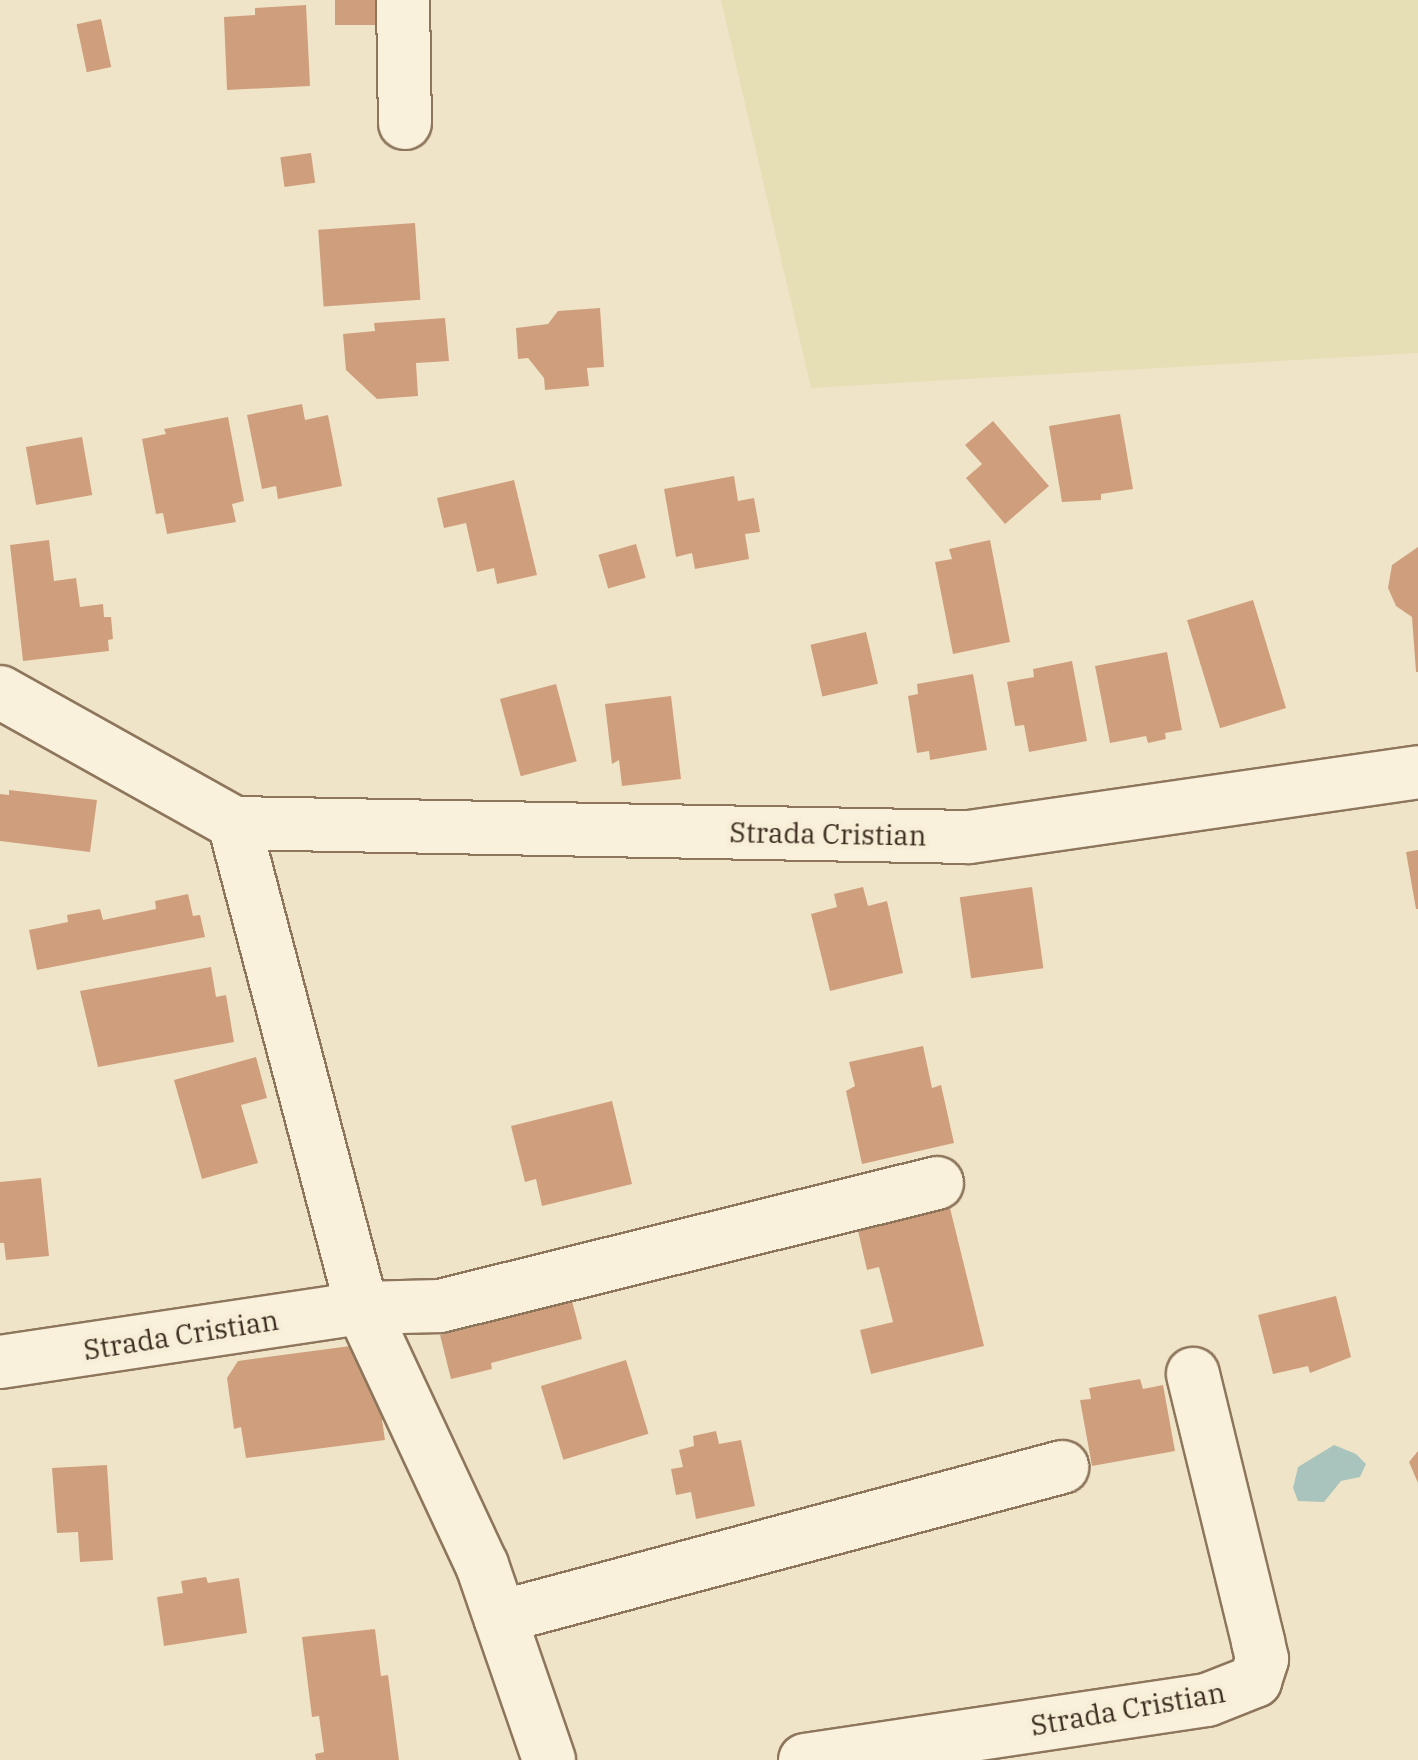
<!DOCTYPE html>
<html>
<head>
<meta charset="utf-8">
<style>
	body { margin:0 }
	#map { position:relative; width:1418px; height:1760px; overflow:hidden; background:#f0e4c8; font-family:"IBM Plex Serif",serif }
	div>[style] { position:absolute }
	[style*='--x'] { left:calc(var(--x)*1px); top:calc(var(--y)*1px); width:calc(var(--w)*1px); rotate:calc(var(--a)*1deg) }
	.farmland>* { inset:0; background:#e6deb5 }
	.water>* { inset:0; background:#a9c4bc }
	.building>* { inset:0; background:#cf9f7d; transform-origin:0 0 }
	.roads { filter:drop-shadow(2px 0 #8d765c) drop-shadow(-2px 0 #8d765c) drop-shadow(0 2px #8d765c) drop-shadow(0 -2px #8d765c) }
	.minor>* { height:52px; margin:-26px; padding:0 26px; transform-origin:26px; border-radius:26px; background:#faf1dc }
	span { translate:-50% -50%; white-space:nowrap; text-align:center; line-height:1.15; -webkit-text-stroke:9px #f7eed8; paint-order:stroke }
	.street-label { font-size:28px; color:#3d2e20 }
</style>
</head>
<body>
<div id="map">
	<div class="farmland">
		<i style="clip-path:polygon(721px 0,1418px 0,1418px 353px,811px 388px)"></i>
	</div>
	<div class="water">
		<i style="clip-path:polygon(1334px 1445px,1356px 1454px,1366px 1464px,1360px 1477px,1341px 1481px,1324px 1502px,1298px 1501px,1293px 1488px,1298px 1467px)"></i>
	</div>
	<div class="building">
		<i style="left:335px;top:0;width:41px;height:25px"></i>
		<i style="clip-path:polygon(306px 5px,310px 86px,227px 90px,224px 17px,255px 15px,255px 8px)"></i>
		<i style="left:101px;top:19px;width:49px;height:25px;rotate:78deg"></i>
		<i style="left:311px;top:153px;width:30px;height:31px;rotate:82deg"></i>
		<i style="left:415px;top:223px;width:77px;height:97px;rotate:86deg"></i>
		<i style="clip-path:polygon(600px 308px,604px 367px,587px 368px,589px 386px,545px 390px,544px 378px,528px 358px,518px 359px,516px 328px,548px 324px,558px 311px)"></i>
		<i style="clip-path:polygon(445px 318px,449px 361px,416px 363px,418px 396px,377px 399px,346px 370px,343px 334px,375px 331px,374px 323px)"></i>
		<i style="clip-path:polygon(302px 404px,305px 420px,328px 415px,342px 486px,278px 499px,276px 486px,262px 489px,247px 415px)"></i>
		<i style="clip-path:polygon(1120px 414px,1133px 489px,1101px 494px,1101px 500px,1062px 502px,1049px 426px)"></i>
		<i style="clip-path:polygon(228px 417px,244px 501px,232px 504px,236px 522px,167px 534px,163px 513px,156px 514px,142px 439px,166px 434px,164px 429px)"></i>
		<i style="clip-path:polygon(993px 421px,1049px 486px,1005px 524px,966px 478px,982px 464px,965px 445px)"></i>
		<i style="left:82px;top:437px;width:59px;height:57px;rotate:80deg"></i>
		<i style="clip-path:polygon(734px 476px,738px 501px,754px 498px,760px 532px,745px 534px,749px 559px,695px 569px,692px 553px,676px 557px,664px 489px)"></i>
		<i style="clip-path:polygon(514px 480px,537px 575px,497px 584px,494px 568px,477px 572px,466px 523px,444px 528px,437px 498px)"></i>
		<i style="clip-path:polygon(49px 540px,54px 581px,76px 578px,80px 607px,103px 604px,104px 617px,111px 617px,113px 639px,108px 640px,109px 651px,23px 661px,10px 545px)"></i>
		<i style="clip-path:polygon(990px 540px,1010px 642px,953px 654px,935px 562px,952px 559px,949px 549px)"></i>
		<i style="left:636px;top:544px;width:35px;height:39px;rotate:74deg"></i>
		<i style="clip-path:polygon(1418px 547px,1418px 672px,1416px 672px,1412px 617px,1396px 606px,1388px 588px,1392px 565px)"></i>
		<i style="left:1253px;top:600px;width:113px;height:69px;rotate:73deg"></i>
		<i style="left:866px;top:632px;width:53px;height:57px;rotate:77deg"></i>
		<i style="clip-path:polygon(1167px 652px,1182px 730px,1165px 733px,1166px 739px,1148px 743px,1146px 736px,1110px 743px,1095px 666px)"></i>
		<i style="clip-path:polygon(1072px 661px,1087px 741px,1029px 752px,1024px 725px,1015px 726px,1007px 682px,1034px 677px,1033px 669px)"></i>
		<i style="clip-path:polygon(973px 674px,987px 750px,930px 760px,929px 751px,917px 753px,908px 696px,918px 694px,917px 684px)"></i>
		<i style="left:556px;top:684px;width:80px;height:58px;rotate:75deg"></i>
		<i style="clip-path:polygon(671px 696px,681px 779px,622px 786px,619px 760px,612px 764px,605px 704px)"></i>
		<i style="clip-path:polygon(9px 790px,97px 800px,90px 852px,0 841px,0 794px,9px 795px)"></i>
		<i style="clip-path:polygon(1418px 850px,1418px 909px,1416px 909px,1406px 852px)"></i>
		<i style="clip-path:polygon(863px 887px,868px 906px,887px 901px,903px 973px,830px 991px,811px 914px,837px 907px,834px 894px)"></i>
		<i style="left:1032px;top:887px;width:82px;height:73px;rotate:82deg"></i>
		<i style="clip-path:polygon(188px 894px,193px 916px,200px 915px,205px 937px,37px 970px,29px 930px,68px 922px,67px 915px,100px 909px,103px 920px,156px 909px,155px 901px)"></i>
		<i style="clip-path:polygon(211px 967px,216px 997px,226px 995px,234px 1042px,98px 1067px,80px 991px)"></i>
		<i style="clip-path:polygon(923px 1046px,932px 1088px,941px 1085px,954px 1143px,862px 1164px,846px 1091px,855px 1086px,849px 1062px)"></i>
		<i style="clip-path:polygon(256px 1057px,267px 1098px,241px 1105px,258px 1163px,202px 1179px,174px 1080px)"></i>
		<i style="clip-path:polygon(612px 1101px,632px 1184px,542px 1206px,536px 1179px,525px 1182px,511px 1126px)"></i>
		<i style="clip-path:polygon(41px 1178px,49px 1256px,6px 1260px,4px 1243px,0 1243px,0 1182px)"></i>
		<i style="clip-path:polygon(948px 1200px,984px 1346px,871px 1374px,860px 1330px,893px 1322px,879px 1267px,867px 1270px,856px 1222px)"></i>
		<i style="clip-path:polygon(1336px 1296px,1351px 1357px,1310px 1373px,1308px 1366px,1273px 1374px,1258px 1315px)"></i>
		<i style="clip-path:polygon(572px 1301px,582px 1339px,491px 1363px,492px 1369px,451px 1379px,440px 1335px)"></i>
		<i style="clip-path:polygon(373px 1343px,394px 1419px,382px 1420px,385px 1440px,246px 1458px,241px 1427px,234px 1429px,227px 1378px,238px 1361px)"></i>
		<i style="left:626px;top:1360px;width:77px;height:89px;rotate:73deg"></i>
		<i style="clip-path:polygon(1140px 1379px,1143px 1389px,1163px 1385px,1175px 1451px,1092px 1466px,1080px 1400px,1091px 1399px,1089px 1388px)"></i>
		<i style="clip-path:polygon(716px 1431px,719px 1444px,741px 1440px,755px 1506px,696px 1519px,691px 1492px,676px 1495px,671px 1469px,683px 1467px,679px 1450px,694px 1446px,693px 1436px)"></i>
		<i style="clip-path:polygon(1418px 1451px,1418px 1483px,1409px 1462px)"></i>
		<i style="clip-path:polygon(107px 1465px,113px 1560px,80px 1562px,78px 1532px,57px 1533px,52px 1468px)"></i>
		<i style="clip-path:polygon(206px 1577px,208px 1583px,239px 1578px,247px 1633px,164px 1646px,157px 1597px,183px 1593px,181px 1581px)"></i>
		<i style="clip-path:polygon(375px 1629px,381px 1676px,388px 1675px,399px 1760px,316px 1760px,315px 1754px,324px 1752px,319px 1716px,312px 1717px,302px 1637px)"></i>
	</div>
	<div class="roads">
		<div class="minor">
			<i style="--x:403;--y:0;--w:123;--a:89.1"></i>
			<i style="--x:0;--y:692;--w:268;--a:29.2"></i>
			<i style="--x:234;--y:823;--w:735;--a:1.09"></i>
			<i style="--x:969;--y:837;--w:454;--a:-8.2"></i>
			<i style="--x:234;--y:823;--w:502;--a:75.22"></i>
			<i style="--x:362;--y:1308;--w:284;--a:65"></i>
			<i style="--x:482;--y:1565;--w:206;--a:71"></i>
			<i style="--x:0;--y:1362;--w:366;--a:-8.5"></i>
			<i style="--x:362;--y:1308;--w:78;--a:-1.5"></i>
			<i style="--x:440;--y:1306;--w:512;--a:-13.9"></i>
			<i style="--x:500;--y:1617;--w:582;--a:-14.94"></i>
			<i style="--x:805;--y:1760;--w:406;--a:-8.5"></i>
			<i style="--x:1207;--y:1700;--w:52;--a:-21.6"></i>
			<i style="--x:1255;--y:1681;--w:23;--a:-72"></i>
			<i style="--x:1262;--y:1659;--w:18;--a:-103"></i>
			<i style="--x:1258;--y:1641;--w:275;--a:-103.7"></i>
		</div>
	</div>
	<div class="street-label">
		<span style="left:828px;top:834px;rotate:1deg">Strada Cristian</span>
		<span style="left:181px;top:1335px;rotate:-9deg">Strada Cristian</span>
		<span style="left:1128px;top:1709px;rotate:-10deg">Strada Cristian</span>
	</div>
</div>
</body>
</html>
